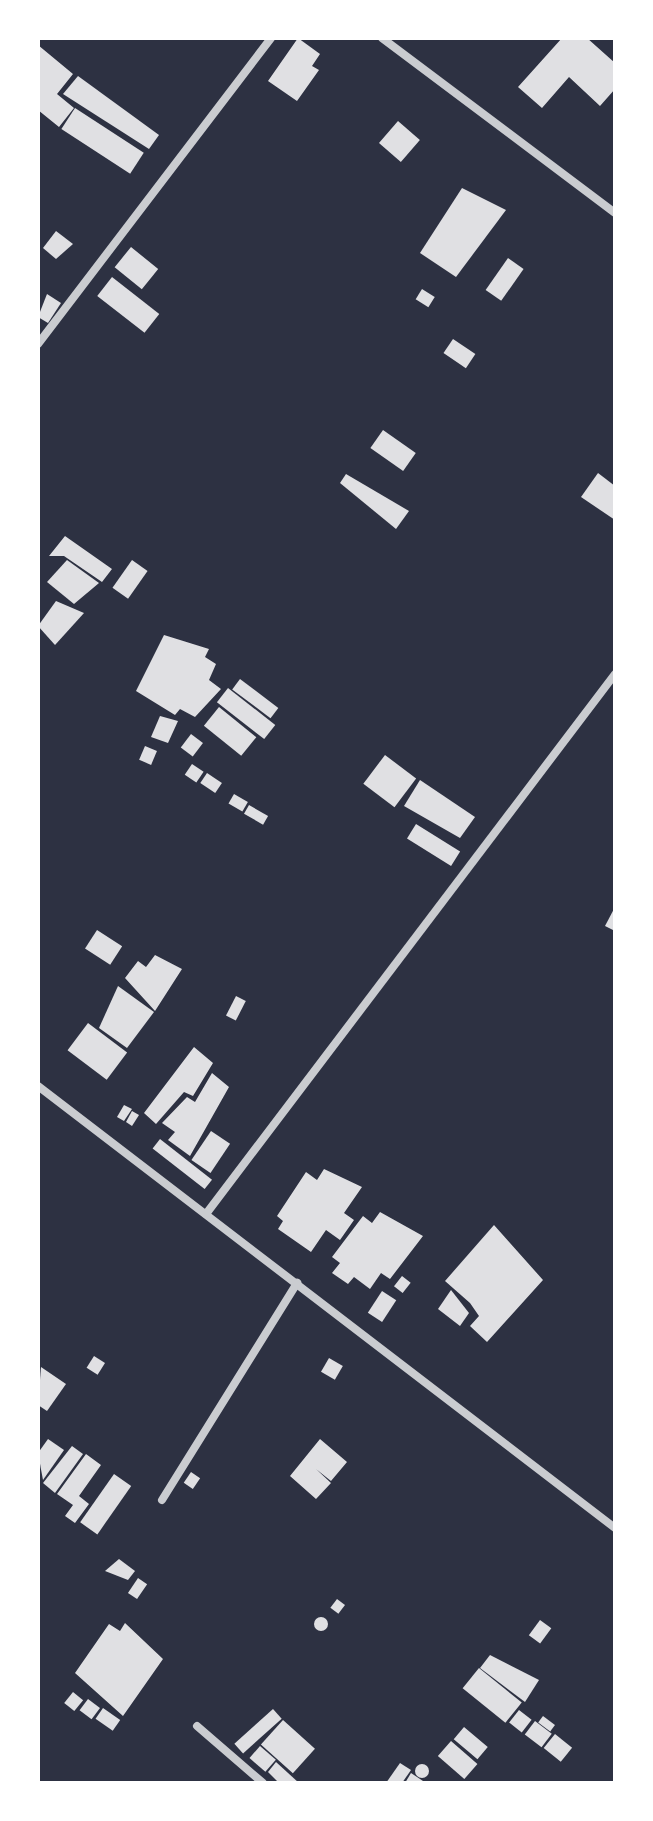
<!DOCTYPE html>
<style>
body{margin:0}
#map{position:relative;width:653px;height:1821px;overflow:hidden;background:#2d3142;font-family:"PT Sans Narrow",sans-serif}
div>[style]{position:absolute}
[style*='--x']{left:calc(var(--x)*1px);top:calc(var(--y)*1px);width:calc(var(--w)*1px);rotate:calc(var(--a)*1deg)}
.building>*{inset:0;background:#e0e0e3;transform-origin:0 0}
.round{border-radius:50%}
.minor>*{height:8px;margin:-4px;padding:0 4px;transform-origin:4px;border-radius:4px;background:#caccd0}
span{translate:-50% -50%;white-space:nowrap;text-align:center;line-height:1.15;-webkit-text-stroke:7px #fff;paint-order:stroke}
.frame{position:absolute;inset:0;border:40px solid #fff;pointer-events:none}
</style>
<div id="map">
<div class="building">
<div style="clip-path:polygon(298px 38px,320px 54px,312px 66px,319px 70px,297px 101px,268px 81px)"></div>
<div style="clip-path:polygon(562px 38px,587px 38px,615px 63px,615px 89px,600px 106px,569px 77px,542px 108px,518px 87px)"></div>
<div style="clip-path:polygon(38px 45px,73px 74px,57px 94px,74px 108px,59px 127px,38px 110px)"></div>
<div style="clip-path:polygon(78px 76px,159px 135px,149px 149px,63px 94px)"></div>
<div style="left:75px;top:108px;width:82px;height:25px;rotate:33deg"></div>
<div style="left:398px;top:121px;width:29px;height:29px;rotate:41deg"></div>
<div style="clip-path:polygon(462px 188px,506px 210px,456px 277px,420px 253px)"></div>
<div style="clip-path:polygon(56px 231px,73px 244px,56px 259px,43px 248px)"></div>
<div style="left:131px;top:247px;width:35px;height:26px;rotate:39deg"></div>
<div style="left:508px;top:258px;width:19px;height:39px;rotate:35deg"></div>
<div style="left:112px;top:277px;width:60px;height:24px;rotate:38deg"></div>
<div style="left:422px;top:289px;width:15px;height:12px;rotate:32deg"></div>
<div style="clip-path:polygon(47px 294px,61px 303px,48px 323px,38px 317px)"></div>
<div style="left:453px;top:339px;width:27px;height:17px;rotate:34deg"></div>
<div style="left:383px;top:430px;width:40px;height:22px;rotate:35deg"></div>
<div style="clip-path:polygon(598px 473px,615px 486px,615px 520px,581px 497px)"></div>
<div style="clip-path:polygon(346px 474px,409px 511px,396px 529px,340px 483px)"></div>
<div style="clip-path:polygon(65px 536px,112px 569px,102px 582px,64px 556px,49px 556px)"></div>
<div style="clip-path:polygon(67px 560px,99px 583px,74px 604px,47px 582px)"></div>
<div style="left:132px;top:560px;width:19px;height:34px;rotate:35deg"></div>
<div style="clip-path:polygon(56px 601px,84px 613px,55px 645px,38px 626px)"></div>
<div style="clip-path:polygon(164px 635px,209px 649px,205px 657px,216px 664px,209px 680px,221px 689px,195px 717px,180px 709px,175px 715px,136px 691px)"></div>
<div style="left:240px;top:679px;width:48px;height:13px;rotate:37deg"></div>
<div style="left:228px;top:688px;width:60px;height:18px;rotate:38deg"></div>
<div style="left:219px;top:707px;width:48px;height:24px;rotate:39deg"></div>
<div style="clip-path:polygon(160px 716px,178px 721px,168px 743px,151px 737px)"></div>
<div style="left:191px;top:734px;width:15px;height:17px;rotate:37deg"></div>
<div style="left:145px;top:746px;width:13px;height:15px;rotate:23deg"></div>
<div style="left:385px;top:755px;width:39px;height:36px;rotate:37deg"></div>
<div style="left:192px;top:764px;width:14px;height:13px;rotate:34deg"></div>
<div style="left:207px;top:773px;width:18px;height:12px;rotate:34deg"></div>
<div style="clip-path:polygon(420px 780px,475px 817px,460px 838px,404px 806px)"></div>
<div style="left:234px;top:794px;width:16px;height:11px;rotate:30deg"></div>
<div style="left:249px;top:805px;width:22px;height:10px;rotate:30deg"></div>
<div style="left:416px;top:824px;width:52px;height:17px;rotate:32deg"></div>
<div style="clip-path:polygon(615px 907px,615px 931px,605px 926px)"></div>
<div style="left:97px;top:930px;width:30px;height:22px;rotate:33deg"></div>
<div style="clip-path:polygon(155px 955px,182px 969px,155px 1011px,125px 978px,138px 961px,146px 967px)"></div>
<div style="clip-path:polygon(118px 986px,154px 1012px,127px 1048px,99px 1028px)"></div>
<div style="left:236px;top:996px;width:11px;height:22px;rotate:27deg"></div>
<div style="left:88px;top:1023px;width:49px;height:34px;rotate:37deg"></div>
<div style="clip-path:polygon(194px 1047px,213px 1063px,193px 1096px,184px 1092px,156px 1124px,144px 1113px)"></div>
<div style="clip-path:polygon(212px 1073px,229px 1087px,190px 1156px,168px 1140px,175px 1132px,162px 1123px,187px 1097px,195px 1102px)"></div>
<div style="clip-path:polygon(124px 1105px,132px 1109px,124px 1121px,117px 1117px)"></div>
<div style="clip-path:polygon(132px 1111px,139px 1115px,132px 1126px,126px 1122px)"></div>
<div style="left:211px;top:1131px;width:23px;height:35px;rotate:34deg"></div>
<div style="left:160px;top:1139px;width:66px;height:12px;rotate:38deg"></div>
<div style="clip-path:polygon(324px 1169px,362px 1187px,344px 1213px,354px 1220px,340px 1240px,326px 1230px,311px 1252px,278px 1229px,283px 1221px,277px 1216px,306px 1172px,317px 1180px)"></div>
<div style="clip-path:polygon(380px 1212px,423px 1236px,390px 1279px,381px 1273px,370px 1289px,354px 1277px,348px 1284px,332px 1273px,340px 1263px,332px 1257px,363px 1216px,372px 1223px)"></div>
<div style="clip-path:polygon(494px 1225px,543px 1280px,487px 1342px,470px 1326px,479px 1316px,470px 1303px,445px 1281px)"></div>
<div style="left:402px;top:1276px;width:11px;height:13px;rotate:38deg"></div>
<div style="clip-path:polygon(451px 1290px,469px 1313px,460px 1326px,438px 1309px)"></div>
<div style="left:382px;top:1291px;width:17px;height:26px;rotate:33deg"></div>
<div style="left:94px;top:1356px;width:13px;height:14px;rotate:32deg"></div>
<div style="left:329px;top:1358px;width:16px;height:16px;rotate:30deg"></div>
<div style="clip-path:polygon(41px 1367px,66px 1384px,47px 1411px,38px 1405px)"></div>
<div style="clip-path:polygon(48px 1439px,64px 1450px,43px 1480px,38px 1453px)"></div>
<div style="clip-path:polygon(320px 1439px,347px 1462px,331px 1481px,316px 1469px,331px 1483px,316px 1499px,290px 1476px)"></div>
<div style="clip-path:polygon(72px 1446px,83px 1454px,55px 1493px,43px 1483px)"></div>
<div style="clip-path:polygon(86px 1454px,101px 1465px,79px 1496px,89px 1504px,75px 1523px,65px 1516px,73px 1505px,57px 1494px)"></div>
<div style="left:191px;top:1472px;width:11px;height:13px;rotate:34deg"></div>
<div style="left:114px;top:1474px;width:21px;height:59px;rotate:35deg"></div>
<div style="clip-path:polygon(119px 1559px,135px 1571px,128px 1580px,105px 1571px)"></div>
<div style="left:138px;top:1578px;width:11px;height:18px;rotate:34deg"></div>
<div style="left:337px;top:1599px;width:10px;height:11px;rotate:37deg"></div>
<div class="round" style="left:314px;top:1617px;width:14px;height:14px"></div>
<div style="left:540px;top:1620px;width:14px;height:19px;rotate:36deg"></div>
<div style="clip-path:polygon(125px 1623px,163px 1659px,123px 1716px,75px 1673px,109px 1624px,120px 1631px)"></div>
<div style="clip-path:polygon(490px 1655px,539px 1680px,525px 1702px,480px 1668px)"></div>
<div style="left:479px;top:1668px;width:55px;height:26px;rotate:39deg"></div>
<div style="left:73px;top:1692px;width:13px;height:14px;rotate:39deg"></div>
<div style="left:88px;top:1699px;width:15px;height:14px;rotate:37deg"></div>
<div style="left:103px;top:1708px;width:21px;height:13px;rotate:35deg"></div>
<div style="left:273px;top:1709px;width:13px;height:52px;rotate:48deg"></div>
<div style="left:519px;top:1710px;width:16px;height:16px;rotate:38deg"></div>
<div style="left:543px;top:1716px;width:15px;height:8px;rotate:37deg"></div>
<div style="left:283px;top:1720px;width:43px;height:33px;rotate:42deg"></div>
<div style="left:535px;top:1721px;width:21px;height:17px;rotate:37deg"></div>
<div style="left:464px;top:1727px;width:31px;height:16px;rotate:40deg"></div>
<div style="left:555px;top:1734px;width:22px;height:18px;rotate:39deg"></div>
<div style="left:451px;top:1741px;width:35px;height:20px;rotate:41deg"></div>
<div style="left:260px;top:1746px;width:21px;height:16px;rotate:41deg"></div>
<div style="clip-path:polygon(276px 1762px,299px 1783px,279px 1783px,268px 1772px)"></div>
<div style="clip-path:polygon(400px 1763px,411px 1770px,402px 1783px,386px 1783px)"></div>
<div class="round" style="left:415px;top:1764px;width:14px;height:14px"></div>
<div style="clip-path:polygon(411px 1773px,423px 1781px,422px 1783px,405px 1783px)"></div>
</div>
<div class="minor">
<div style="--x:382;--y:38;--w:291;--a:36.9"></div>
<div style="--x:38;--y:344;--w:385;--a:-52.7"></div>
<div style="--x:38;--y:1086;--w:727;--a:37.45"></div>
<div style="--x:206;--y:1214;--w:677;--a:-52.86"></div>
<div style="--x:162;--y:1500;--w:256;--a:-58.1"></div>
<div style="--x:197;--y:1726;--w:87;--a:40.8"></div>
</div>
<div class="frame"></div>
</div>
